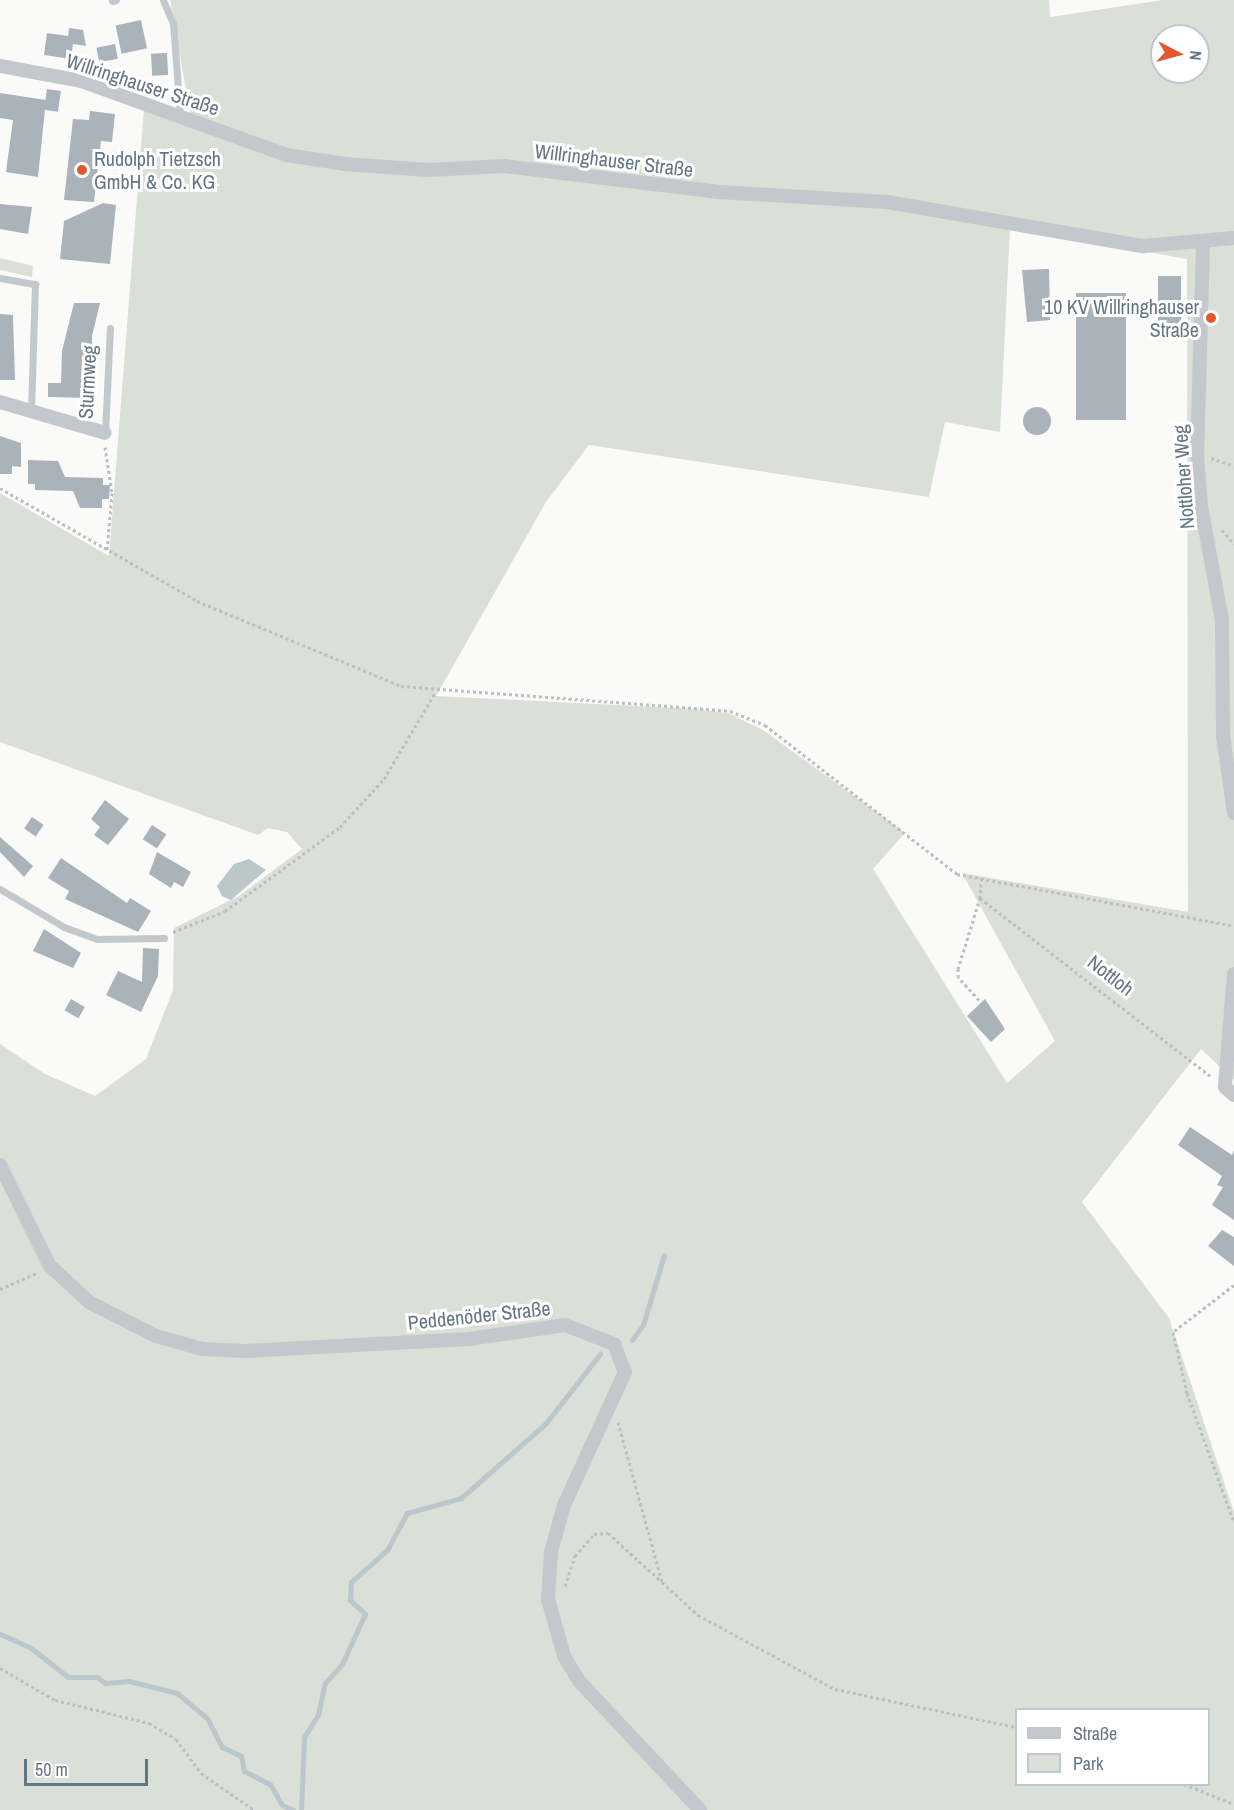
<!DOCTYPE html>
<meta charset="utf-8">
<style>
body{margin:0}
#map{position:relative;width:1234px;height:1810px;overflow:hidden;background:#fafaf8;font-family:"Archivo Narrow",sans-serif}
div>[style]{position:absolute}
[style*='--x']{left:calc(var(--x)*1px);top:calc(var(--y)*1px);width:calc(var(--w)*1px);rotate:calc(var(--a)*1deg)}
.green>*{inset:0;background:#dadfd7}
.water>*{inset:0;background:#bbc7cb}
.stream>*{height:5px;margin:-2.5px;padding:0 2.5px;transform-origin:2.5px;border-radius:2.5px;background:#bbc7cb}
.building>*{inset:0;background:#aab3b9;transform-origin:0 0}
.round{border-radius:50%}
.path>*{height:3px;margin-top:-1.5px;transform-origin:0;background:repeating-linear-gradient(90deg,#bbbfc2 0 3px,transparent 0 6px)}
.lane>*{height:7px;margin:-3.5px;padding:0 3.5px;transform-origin:3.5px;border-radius:3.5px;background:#c3c8cc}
.street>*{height:14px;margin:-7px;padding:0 7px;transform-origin:7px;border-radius:7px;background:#c3c8cc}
.dots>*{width:16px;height:16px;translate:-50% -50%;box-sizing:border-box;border:3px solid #fff;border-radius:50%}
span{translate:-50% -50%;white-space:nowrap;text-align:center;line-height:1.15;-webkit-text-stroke:6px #fff;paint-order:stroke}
.street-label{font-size:20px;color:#657683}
.poi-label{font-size:20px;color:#657683}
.left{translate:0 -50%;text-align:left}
.right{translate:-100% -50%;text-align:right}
.legend{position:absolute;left:1015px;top:1708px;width:195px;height:78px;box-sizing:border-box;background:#fff;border:2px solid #c1c8cd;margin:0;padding:8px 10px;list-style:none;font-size:18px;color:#657683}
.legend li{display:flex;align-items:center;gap:12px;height:30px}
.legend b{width:30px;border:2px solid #c1c8cd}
.north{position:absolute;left:1150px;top:24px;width:60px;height:60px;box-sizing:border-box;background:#fff;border:2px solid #c1c8cd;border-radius:50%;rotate:96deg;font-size:16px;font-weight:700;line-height:24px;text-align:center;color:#657683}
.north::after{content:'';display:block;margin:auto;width:21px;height:27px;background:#e4572e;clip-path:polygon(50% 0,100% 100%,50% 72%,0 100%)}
.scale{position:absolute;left:24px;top:1759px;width:124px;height:27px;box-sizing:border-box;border:3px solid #657683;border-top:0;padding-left:8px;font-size:18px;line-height:21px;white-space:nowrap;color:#657683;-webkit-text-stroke:4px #fff;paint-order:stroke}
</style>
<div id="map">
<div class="green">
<div style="clip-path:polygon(evenodd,170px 0,1049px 0,1050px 17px,1163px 0,1234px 0,1234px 1080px,1201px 1049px,1082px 1202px,1169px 1318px,1234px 1512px,1234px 1810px,0 1810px,0 1044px,45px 1074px,95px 1096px,146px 1059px,173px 990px,174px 928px,239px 896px,302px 849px,287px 832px,268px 828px,258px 835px,0 742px,0 493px,109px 556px,144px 109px,192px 123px,170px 0,1162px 36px,1198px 36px,1198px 72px,1162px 72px,1162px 36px,170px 0,1010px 228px,1187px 259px,1188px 912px,962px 873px,1055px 1041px,1007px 1083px,873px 869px,905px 833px,763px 730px,728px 713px,696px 709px,436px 696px,546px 502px,589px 445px,929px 497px,945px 422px,1000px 432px,1010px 228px,170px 0,1016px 1710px,1208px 1710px,1208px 1784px,1016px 1784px,1016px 1710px)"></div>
<div style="clip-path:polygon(0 258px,33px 266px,32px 277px,0 270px)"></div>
</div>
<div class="water">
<div style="clip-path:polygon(249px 859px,266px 870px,231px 900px,222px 896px,217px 886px,234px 864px)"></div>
</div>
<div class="stream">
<div style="--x:632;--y:1340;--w:19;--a:-54"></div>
<div style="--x:643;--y:1325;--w:73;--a:-73.3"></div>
<div style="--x:0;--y:1634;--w:34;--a:24"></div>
<div style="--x:31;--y:1648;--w:47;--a:38.1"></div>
<div style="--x:68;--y:1677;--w:29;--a:0"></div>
<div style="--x:97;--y:1677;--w:10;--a:37"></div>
<div style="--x:105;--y:1683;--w:24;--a:-5"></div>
<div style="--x:129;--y:1681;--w:49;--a:14"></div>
<div style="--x:177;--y:1693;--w:39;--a:40"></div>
<div style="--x:207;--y:1718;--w:33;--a:63"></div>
<div style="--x:222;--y:1747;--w:21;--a:25"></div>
<div style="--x:241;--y:1756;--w:15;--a:79"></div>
<div style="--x:244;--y:1771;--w:29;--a:27"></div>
<div style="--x:270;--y:1784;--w:24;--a:60"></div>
<div style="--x:282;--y:1805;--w:12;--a:24"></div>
<div style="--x:301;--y:1810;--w:73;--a:-87.6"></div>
<div style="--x:304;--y:1737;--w:26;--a:-58"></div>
<div style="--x:318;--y:1715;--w:33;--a:-78"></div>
<div style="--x:325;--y:1683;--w:25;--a:-48"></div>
<div style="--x:342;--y:1664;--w:55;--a:-65.3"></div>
<div style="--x:365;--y:1614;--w:21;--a:-137"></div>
<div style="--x:350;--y:1600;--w:18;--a:-87"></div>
<div style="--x:351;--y:1582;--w:48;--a:-41.6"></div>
<div style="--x:387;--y:1550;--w:42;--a:-61.6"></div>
<div style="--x:407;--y:1513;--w:56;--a:-15.5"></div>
<div style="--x:461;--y:1498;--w:113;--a:-41.4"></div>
<div style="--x:546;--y:1423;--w:88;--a:-52"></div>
</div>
<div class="building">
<div style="left:141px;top:20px;width:29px;height:26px;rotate:78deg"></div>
<div style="clip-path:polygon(69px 28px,83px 30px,86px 46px,73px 44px,71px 59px,44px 55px,47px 33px,68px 36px)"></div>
<div style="left:115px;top:44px;width:15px;height:19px;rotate:79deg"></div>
<div style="left:167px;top:53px;width:22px;height:16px;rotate:87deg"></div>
<div style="left:47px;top:89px;width:14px;height:21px;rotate:8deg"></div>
<div style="clip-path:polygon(0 93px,46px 100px,38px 177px,6px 172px,13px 120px,0 118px)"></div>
<div style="clip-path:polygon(90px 111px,115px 114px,112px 142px,101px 141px,94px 202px,64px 200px,73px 119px,89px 120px)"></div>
<div style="clip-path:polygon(103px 203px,116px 205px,110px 264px,60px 259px,64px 221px)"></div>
<div style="clip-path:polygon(0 204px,32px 207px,28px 234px,0 229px)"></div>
<div style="clip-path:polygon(1049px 269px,1050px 320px,1027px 322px,1022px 270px)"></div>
<div style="left:1158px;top:276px;width:23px;height:49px"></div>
<div style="left:1126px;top:293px;width:127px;height:50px;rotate:90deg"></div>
<div style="clip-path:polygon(74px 303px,100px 303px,92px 336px,92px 398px,48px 397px,48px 383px,61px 383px,62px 351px)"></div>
<div style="clip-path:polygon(0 314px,13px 315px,15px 380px,0 380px)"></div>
<div class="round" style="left:1023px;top:407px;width:28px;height:28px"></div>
<div style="clip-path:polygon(0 436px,21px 443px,21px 467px,12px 466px,12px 474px,0 474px)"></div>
<div style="clip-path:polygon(28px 460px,58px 461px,65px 477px,103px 478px,103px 485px,110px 485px,109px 499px,102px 499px,102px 508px,80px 508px,73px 491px,35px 490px,35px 484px,28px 484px)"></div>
<div style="clip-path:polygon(105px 800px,129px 819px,108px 845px,94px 835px,100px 827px,91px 819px)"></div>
<div style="left:32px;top:817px;width:14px;height:14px;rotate:34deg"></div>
<div style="left:152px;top:825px;width:17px;height:17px;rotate:33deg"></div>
<div style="clip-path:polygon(0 837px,33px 866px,24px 877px,0 852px)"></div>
<div style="clip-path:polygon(157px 852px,191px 872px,183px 887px,174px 882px,171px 888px,149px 874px)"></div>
<div style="clip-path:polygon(61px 858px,127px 903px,130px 898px,151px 911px,138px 932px,65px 899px,69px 891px,48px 878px)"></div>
<div style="clip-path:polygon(44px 929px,81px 953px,73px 968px,33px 951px)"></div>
<div style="clip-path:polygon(143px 948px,159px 949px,158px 976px,141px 1012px,106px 995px,118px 971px,142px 982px)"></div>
<div style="left:71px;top:999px;width:16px;height:13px;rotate:30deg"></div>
<div style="clip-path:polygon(985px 999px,1005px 1029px,991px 1042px,967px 1016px)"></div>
<div style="clip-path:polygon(1190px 1127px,1232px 1155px,1234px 1150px,1234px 1220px,1212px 1205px,1223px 1187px,1217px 1185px,1222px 1176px,1178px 1145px)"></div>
<div style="clip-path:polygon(1222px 1230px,1234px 1237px,1234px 1266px,1208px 1246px)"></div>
</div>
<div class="path">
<div style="--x:105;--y:447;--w:47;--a:81.3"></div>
<div style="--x:112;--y:493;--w:57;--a:95"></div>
<div style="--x:1211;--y:458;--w:24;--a:19"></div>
<div style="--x:0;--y:488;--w:227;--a:29.8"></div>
<div style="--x:197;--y:601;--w:221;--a:22.6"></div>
<div style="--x:401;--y:686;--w:330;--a:4.3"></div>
<div style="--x:730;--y:711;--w:38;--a:22"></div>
<div style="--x:765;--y:725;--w:243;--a:37.8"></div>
<div style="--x:957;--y:874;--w:282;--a:10.6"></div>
<div style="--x:1222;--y:530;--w:18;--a:49"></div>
<div style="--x:981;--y:878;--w:20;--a:93"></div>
<div style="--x:980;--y:898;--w:293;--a:37.7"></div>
<div style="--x:173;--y:932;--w:56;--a:-22"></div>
<div style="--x:225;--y:911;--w:142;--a:-36.1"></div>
<div style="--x:340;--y:827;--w:65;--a:-47.5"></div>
<div style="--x:384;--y:779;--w:102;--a:-59.4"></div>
<div style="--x:979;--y:1000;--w:31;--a:-132"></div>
<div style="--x:958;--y:977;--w:8;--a:-90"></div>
<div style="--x:958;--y:969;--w:74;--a:-72.8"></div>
<div style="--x:1234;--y:1285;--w:77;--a:142.4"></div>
<div style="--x:1173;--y:1332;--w:63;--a:77.1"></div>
<div style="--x:1187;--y:1393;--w:137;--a:70"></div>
<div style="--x:0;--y:1289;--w:40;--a:-23.4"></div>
<div style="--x:618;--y:1422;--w:166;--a:74.6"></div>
<div style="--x:662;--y:1582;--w:49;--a:42.5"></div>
<div style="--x:698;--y:1615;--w:156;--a:28.4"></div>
<div style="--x:835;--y:1689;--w:185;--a:11.9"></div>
<div style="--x:565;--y:1586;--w:32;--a:-72"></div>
<div style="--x:575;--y:1556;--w:29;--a:-49"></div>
<div style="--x:594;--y:1534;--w:14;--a:-4"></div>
<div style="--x:608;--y:1533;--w:72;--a:42.2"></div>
<div style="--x:0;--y:1668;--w:64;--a:30.2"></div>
<div style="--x:55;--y:1700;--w:97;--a:13.7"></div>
<div style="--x:149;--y:1723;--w:31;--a:31"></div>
<div style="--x:176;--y:1739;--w:42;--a:53.7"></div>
<div style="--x:201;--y:1773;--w:65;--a:34.9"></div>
<div style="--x:1184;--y:1784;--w:54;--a:21.8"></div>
</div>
<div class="lane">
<div style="--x:163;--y:0;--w:25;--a:67"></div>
<div style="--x:173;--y:23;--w:92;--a:85.6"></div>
<div style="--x:112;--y:1;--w:4;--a:-14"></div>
<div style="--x:0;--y:278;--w:36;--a:10"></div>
<div style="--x:35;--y:284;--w:127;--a:91.8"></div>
<div style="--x:105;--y:433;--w:105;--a:-87.3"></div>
<div style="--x:0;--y:889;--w:74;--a:30.7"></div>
<div style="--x:64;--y:927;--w:35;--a:20"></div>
<div style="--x:97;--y:939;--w:67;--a:-0.9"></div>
</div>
<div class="street">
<div style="--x:0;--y:66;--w:82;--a:10.5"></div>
<div style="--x:81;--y:81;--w:219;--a:19.8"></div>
<div style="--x:287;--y:155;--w:59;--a:8.8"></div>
<div style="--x:345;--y:164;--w:84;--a:4.1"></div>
<div style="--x:429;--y:170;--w:75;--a:-3.1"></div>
<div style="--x:504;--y:166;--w:217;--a:6.9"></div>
<div style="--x:719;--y:192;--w:168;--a:3.4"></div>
<div style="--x:887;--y:202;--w:260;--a:9.8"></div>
<div style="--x:1143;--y:246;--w:91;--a:-5"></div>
<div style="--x:1203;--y:244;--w:210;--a:91.6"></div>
<div style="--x:1197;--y:454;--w:52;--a:85.6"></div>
<div style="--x:1201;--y:506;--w:116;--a:79.6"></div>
<div style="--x:1222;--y:620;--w:115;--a:89.5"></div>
<div style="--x:1223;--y:735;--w:79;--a:82"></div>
<div style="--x:0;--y:402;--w:109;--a:16.4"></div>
<div style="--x:1234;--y:974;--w:113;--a:94.6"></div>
<div style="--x:1225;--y:1087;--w:12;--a:42"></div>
<div style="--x:0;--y:1165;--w:113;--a:63.7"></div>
<div style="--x:50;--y:1266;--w:53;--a:42.7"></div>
<div style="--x:89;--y:1302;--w:75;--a:26.9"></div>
<div style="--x:156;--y:1336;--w:48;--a:15.8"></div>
<div style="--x:202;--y:1349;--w:44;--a:2.6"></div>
<div style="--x:246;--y:1351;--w:223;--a:-3.1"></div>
<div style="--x:469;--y:1339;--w:97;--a:-8.3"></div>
<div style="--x:565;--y:1325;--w:53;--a:21.2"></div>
<div style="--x:614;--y:1344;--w:30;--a:69"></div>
<div style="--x:625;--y:1372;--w:146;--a:114.6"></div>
<div style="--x:564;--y:1505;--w:49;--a:105.5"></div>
<div style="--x:551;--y:1552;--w:47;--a:93.7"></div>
<div style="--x:548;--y:1599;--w:59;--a:74.3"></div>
<div style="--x:564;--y:1656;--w:29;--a:59"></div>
<div style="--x:579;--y:1681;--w:177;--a:46.8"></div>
</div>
<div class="dots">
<div style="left:82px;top:170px;background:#e4572e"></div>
<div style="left:1211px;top:318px;background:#e4572e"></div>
</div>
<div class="street-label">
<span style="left:143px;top:84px;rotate:18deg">Willringhauser Straße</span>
<span style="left:614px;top:160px;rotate:7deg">Willringhauser Straße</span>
<span style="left:87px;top:382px;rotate:-87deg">Sturmweg</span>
<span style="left:1183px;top:477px;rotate:-94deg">Nottloher Weg</span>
<span style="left:1111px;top:975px;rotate:38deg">Nottloh</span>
<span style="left:479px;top:1315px;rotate:-6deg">Peddenöder Straße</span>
</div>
<div class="poi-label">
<span class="left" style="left:94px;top:170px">Rudolph Tietzsch<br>GmbH &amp; Co. KG</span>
<span class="right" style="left:1199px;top:318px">10 KV Willringhauser<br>Straße</span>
</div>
<ul class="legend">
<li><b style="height:8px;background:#c3c8cc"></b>Straße</li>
<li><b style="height:16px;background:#dadfd7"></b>Park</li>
</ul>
<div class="north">N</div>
<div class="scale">50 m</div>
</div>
